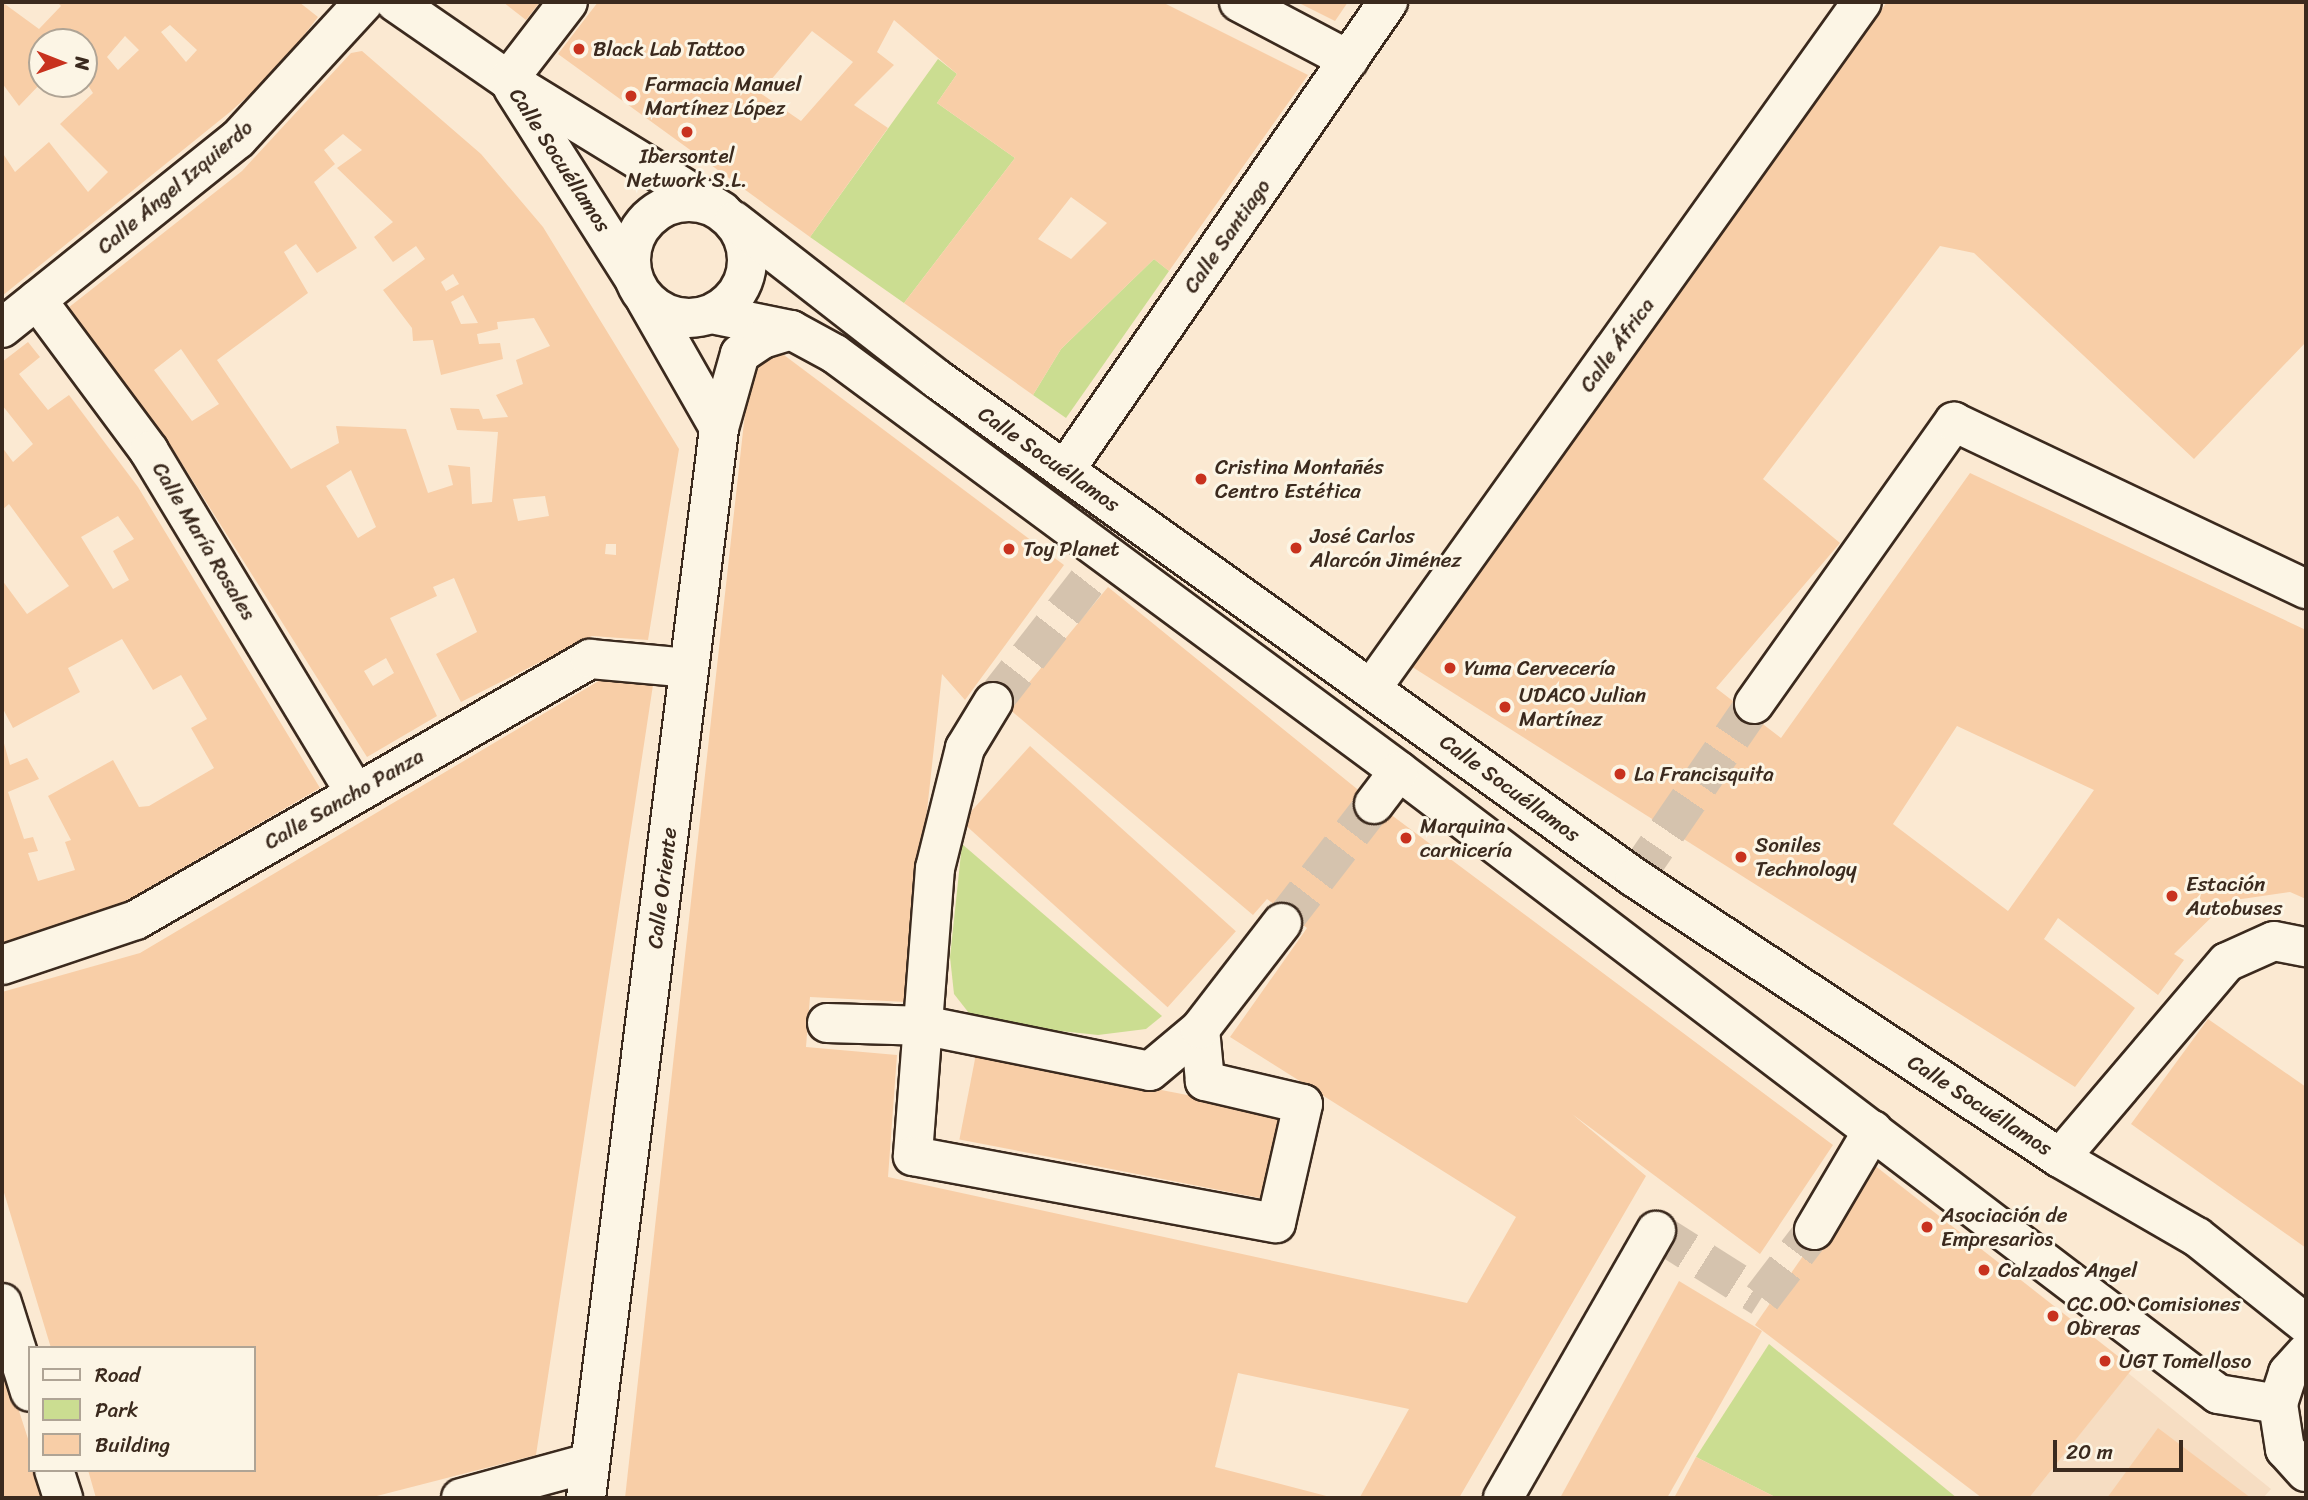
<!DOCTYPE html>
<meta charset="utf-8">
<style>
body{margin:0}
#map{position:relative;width:2308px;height:1500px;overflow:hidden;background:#fbe9d2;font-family:Sriracha,sans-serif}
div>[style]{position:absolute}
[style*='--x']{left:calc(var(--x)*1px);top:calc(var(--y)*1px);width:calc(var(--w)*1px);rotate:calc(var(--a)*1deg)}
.built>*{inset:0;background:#f6ddc2}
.green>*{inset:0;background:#cbdd91}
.building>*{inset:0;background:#f8cea7;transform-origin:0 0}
.minor-tunnel>*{height:38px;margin-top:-19px;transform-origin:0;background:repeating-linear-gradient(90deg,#d5c3ae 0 38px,transparent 0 57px)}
.roads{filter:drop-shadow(2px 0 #3b2a1e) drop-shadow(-2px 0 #3b2a1e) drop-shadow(0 2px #3b2a1e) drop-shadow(0 -2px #3b2a1e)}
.minor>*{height:38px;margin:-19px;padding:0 19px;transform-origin:19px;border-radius:19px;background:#fcf5e5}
.minor>.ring{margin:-19px;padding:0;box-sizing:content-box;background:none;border:38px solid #fcf5e5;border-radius:50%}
.dots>*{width:19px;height:19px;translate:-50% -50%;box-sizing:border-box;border:4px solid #fcf5e5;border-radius:50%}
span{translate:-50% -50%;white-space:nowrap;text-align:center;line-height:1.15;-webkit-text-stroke:6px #fcf5e5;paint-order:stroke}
.poi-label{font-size:21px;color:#3b2a1e}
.left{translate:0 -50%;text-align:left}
.street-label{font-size:21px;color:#3b2a1e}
.frame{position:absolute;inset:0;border:4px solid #3b2a1e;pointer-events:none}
.legend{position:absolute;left:28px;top:1346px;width:228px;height:126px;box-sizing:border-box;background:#fcf5e5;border:2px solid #afa495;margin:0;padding:9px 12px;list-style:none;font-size:21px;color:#3b2a1e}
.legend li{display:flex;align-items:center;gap:14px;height:35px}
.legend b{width:35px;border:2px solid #afa495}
.north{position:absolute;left:28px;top:28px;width:70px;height:70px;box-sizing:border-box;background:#fcf5e5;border:2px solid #afa495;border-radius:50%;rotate:91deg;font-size:19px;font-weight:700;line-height:28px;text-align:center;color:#3b2a1e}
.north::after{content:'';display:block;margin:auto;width:24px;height:32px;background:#c8321e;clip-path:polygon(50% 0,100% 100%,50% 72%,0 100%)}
.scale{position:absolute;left:2053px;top:1440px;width:130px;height:32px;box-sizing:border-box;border:4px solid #3b2a1e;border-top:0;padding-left:9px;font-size:21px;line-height:24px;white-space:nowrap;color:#3b2a1e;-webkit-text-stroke:5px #fcf5e5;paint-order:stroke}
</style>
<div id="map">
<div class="built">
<div style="clip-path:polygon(2128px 1373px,2271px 1489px,2263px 1498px,2029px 1498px)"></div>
</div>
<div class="green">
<div style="clip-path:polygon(938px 59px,957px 74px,937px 103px,1015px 158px,904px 303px,810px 237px)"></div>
<div style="clip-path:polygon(1154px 259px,1169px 271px,1066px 418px,1033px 395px,1061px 349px)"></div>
<div style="clip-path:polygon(962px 844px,1162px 1016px,1146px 1029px,1098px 1035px,976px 1022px,954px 994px,950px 957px)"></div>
<div style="clip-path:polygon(1769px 1344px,1957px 1498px,1777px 1498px,1696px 1457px)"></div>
</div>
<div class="building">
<div style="clip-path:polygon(evenodd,2px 2px,39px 29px,61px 6px,57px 2px,299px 2px,318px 17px,278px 69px,230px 112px,2px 296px,2px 152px,15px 172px,49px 142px,88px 192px,108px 172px,60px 124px,93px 93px,84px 79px,84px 42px,42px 42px,42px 82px,19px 106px,2px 83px,2px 2px,170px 25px,197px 50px,186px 62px,161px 32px,170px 25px,2px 2px,125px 36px,139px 50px,118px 70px,107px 57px,125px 36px)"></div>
<div style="clip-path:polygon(503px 2px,540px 2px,526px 20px)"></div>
<div style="clip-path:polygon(evenodd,598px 2px,1162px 2px,1308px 75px,1169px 271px,1154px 259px,1061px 349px,1033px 395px,904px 303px,1015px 158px,937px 103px,957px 74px,894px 20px,877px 52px,894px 65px,854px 105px,888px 128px,810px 237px,558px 54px,598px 2px,812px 31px,853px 62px,801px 121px,760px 93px,812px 31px,598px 2px,1071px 197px,1107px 223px,1071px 259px,1038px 239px,1071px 197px)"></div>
<div style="clip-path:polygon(1297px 2px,1348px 2px,1335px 21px)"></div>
<div style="clip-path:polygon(evenodd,1887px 2px,2306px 2px,2306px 342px,2194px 459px,1974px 253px,1940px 246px,1763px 479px,1840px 543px,1716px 688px,1781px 738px,1970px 473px,2306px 630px,2306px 899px,2290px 892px,2228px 901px,2174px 954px,2184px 960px,2158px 995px,2058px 918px,2044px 939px,2135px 1008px,2075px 1087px,1406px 663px,1887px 2px,1957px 726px,2094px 790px,2008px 911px,1893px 824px,1957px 726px)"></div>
<div style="clip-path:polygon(evenodd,362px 51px,481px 154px,543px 227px,679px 449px,648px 640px,592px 636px,461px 702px,436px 654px,477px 632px,454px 578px,433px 587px,437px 596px,390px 618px,437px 716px,367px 757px,169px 443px,68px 308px,242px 171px,351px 53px,362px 51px,343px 134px,362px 150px,337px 168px,393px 222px,374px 237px,393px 262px,416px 246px,425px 259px,383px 290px,412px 328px,413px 341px,433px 340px,441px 375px,503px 359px,500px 343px,479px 344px,477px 334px,498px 329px,497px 322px,534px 318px,550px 346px,516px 360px,523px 384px,496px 395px,508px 417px,483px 419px,479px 409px,450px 408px,457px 430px,498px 432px,492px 502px,472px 504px,470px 467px,448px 465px,453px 485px,428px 493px,406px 429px,336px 426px,339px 443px,291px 469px,217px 360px,308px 293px,284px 252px,296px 244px,317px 273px,357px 248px,314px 182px,335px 164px,324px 150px,343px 134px,362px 51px,453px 274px,459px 284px,446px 291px,441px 282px,453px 274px,362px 51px,463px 295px,478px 323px,461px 324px,451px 302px,463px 295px,362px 51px,181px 349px,219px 404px,192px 421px,154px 370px,181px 349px,362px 51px,351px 470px,376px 527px,358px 538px,326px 486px,351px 470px,362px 51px,545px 496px,549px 516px,518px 521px,513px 499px,545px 496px,362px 51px,606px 544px,616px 544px,616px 555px,605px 554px,606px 544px,362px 51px,386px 658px,394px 673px,373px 686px,364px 671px,386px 658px)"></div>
<div style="clip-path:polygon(evenodd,28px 342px,40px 357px,19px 374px,48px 410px,69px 395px,138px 487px,320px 788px,107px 912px,2px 944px,2px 736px,10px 765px,27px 758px,39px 779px,8px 792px,24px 839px,33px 837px,38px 851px,28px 853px,38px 881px,75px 870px,65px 842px,71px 840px,48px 796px,113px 760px,139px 807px,149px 806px,214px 768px,191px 728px,207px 719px,181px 675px,153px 690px,122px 639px,68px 668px,80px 692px,13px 728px,2px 707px,2px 580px,27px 614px,69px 586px,9px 504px,2px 510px,2px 447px,13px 462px,33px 444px,2px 405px,2px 362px,28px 342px,118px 516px,134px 539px,113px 551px,129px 580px,113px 589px,81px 537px,118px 516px)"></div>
<div style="clip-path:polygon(780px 352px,1064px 565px,965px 700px,942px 674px,906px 1002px,810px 997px,806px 1047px,897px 1055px,888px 1177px,1467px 1303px,1516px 1217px,1230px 1037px,1307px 928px,1267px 899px,1253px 915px,1008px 708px,1108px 587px,1362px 793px,1833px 1145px,1760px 1254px,1572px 1114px,1646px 1176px,1459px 1498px,1360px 1497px,1409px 1409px,1238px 1373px,1215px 1467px,1334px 1498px,625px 1498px,750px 368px)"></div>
<div style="clip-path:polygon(602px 679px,653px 685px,536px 1455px,369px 1498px,96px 1498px,88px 1470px,254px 1470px,254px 1348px,51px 1348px,2px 1186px,2px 992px,140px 953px)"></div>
<div style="left:1030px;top:746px;width:277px;height:102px;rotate:42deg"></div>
<div style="clip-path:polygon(2208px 1019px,2306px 1087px,2306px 1248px,2131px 1124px)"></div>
<div style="left:976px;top:1054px;width:317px;height:87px;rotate:11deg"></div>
<div style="clip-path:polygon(1869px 1161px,2133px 1368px,2029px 1498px,1982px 1498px,1755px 1325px)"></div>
<div style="clip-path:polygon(1679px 1281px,1762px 1331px,1667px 1498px,1560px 1498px)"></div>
<div style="clip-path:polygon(2px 1358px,30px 1445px,30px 1470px,38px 1470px,47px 1498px,2px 1498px)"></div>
<div style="clip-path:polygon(2158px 1428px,2251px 1498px,2107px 1498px)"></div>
<div style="clip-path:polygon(1696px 1457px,1777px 1498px,1674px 1498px)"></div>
</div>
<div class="minor-tunnel">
<div style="--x:993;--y:702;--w:157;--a:-52"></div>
<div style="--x:1635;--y:878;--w:211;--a:-55.6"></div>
<div style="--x:1282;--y:923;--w:150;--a:-52.3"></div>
<div style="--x:1656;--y:1231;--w:125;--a:32.3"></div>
<div style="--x:1762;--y:1298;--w:86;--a:-52.6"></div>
</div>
<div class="roads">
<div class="minor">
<div style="--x:395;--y:2;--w:137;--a:34.6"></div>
<div style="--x:508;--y:80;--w:251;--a:31.5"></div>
<div style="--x:1239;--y:2;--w:124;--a:27.8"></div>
<div style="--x:508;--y:80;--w:98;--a:-52.4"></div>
<div style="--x:513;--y:88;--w:224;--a:57.6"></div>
<div class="ring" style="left:631px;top:202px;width:78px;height:78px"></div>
<div style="--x:734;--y:221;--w:257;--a:37.9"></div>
<div style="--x:937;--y:379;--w:858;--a:35.56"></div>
<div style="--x:1635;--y:878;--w:509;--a:33.38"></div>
<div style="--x:2060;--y:1158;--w:158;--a:30"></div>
<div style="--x:2197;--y:1237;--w:139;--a:38.6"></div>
<div style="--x:37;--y:300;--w:188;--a:53.4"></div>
<div style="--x:149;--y:451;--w:399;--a:58.9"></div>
<div style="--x:646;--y:300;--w:147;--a:60.3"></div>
<div style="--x:712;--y:314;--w:81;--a:11.4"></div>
<div style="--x:791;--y:330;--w:50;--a:28.6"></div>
<div style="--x:835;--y:354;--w:701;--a:36.48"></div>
<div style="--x:1399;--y:771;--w:1029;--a:37.26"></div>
<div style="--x:2218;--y:1394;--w:61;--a:9.5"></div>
<div style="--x:2;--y:328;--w:302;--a:-38.7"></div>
<div style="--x:238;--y:139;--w:186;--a:-47.4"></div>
<div style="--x:1065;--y:470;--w:569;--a:-55.39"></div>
<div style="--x:1371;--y:689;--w:844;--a:-54.45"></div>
<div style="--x:993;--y:702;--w:54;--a:121.3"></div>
<div style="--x:965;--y:748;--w:124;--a:104"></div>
<div style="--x:935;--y:868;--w:289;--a:94.4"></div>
<div style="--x:913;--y:1156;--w:369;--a:10.5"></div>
<div style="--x:1276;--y:1223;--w:122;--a:-77.2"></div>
<div style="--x:1303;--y:1104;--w:101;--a:-166.8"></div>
<div style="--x:1205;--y:1081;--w:52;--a:-95.5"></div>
<div style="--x:1754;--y:704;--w:346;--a:-54.7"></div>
<div style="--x:1954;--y:422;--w:390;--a:25.4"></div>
<div style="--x:1374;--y:804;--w:41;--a:-52.9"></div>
<div style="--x:2;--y:965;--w:141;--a:-18.6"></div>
<div style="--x:136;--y:920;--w:524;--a:-29.89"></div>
<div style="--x:590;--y:659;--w:99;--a:5.2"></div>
<div style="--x:827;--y:1023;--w:100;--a:1.7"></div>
<div style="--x:927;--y:1026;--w:227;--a:11.4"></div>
<div style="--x:1150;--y:1071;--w:65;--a:-40"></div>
<div style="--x:1200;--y:1029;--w:134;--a:-52.3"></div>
<div style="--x:2060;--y:1158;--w:257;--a:-49.6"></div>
<div style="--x:2227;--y:962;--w:51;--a:-24.1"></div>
<div style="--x:2274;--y:941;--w:33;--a:11"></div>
<div style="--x:1814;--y:1230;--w:116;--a:-59.5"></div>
<div style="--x:2;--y:1303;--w:93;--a:72.5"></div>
<div style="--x:2306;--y:1353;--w:27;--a:132"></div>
<div style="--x:2288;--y:1373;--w:33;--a:108"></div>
<div style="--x:2278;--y:1404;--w:46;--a:81.2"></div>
<div style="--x:2285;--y:1449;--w:31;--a:48"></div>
<div style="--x:54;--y:1470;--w:29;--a:72"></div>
<div style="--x:461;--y:1498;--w:133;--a:-15.3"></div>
<div style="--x:586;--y:1498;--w:1078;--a:-82.91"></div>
<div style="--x:719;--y:428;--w:77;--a:-74.2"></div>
<div style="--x:740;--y:354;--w:27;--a:-34"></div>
<div style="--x:762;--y:339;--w:30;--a:-17"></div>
<div style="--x:1503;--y:1498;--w:308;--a:-60.2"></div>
</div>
</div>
<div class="dots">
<div style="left:579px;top:49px;background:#c8321e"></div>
<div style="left:631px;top:96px;background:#c8321e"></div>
<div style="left:687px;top:132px;background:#c8321e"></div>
<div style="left:1201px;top:479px;background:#c8321e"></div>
<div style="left:1296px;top:548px;background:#c8321e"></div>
<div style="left:1009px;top:549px;background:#c8321e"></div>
<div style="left:1450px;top:668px;background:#c8321e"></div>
<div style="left:1505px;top:707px;background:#c8321e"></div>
<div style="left:1620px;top:774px;background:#c8321e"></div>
<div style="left:1406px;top:838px;background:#c8321e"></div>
<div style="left:1741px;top:857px;background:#c8321e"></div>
<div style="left:2172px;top:896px;background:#c8321e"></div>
<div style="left:1927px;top:1227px;background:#c8321e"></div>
<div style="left:1984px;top:1270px;background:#c8321e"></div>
<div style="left:2053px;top:1316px;background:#c8321e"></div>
<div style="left:2105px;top:1361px;background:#c8321e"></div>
</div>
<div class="poi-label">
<span class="left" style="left:593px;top:49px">Black Lab Tattoo</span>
<span class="left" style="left:645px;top:96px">Farmacia Manuel<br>Martínez López</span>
<span style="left:687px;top:168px">Ibersontel<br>Network S.L.</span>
<span class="left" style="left:1215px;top:479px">Cristina Montañés<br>Centro Estética</span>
<span class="left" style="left:1310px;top:548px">José Carlos<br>Alarcón Jiménez</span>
<span class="left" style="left:1023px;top:549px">Toy Planet</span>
<span class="left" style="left:1464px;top:668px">Yuma Cervecería</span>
<span class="left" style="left:1519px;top:707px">UDACO Julian<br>Martínez</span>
<span class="left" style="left:1634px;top:774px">La Francisquita</span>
<span class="left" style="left:1420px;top:838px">Marquina<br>carnicería</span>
<span class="left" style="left:1755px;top:857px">Soniles<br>Technology</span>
<span class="left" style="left:2186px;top:896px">Estación<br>Autobuses</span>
<span class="left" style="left:1941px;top:1227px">Asociación de<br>Empresarios</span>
<span class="left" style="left:1998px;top:1270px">Calzados Angel</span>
<span class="left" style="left:2067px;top:1316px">CC.OO. Comisiones<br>Obreras</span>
<span class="left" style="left:2119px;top:1361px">UGT Tomelloso</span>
</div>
<div class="street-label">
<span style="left:560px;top:160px;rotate:57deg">Calle Socuéllamos</span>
<span style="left:175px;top:187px;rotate:-40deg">Calle Ángel Izquierdo</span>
<span style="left:1227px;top:236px;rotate:-55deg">Calle Santiago</span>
<span style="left:1617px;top:345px;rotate:-54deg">Calle África</span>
<span style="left:1049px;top:459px;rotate:35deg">Calle Socuéllamos</span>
<span style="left:204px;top:541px;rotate:59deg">Calle María Rosales</span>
<span style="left:1510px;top:788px;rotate:36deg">Calle Socuéllamos</span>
<span style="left:344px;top:799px;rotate:-30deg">Calle Sancho Panza</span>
<span style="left:662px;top:888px;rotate:-83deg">Calle Oriente</span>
<span style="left:1980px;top:1105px;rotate:33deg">Calle Socuéllamos</span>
</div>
<div class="frame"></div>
<ul class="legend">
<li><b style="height:9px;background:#fcf5e5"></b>Road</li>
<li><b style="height:19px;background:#cbdd91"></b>Park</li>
<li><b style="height:19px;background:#f8cea7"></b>Building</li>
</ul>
<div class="north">N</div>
<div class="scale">20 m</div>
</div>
